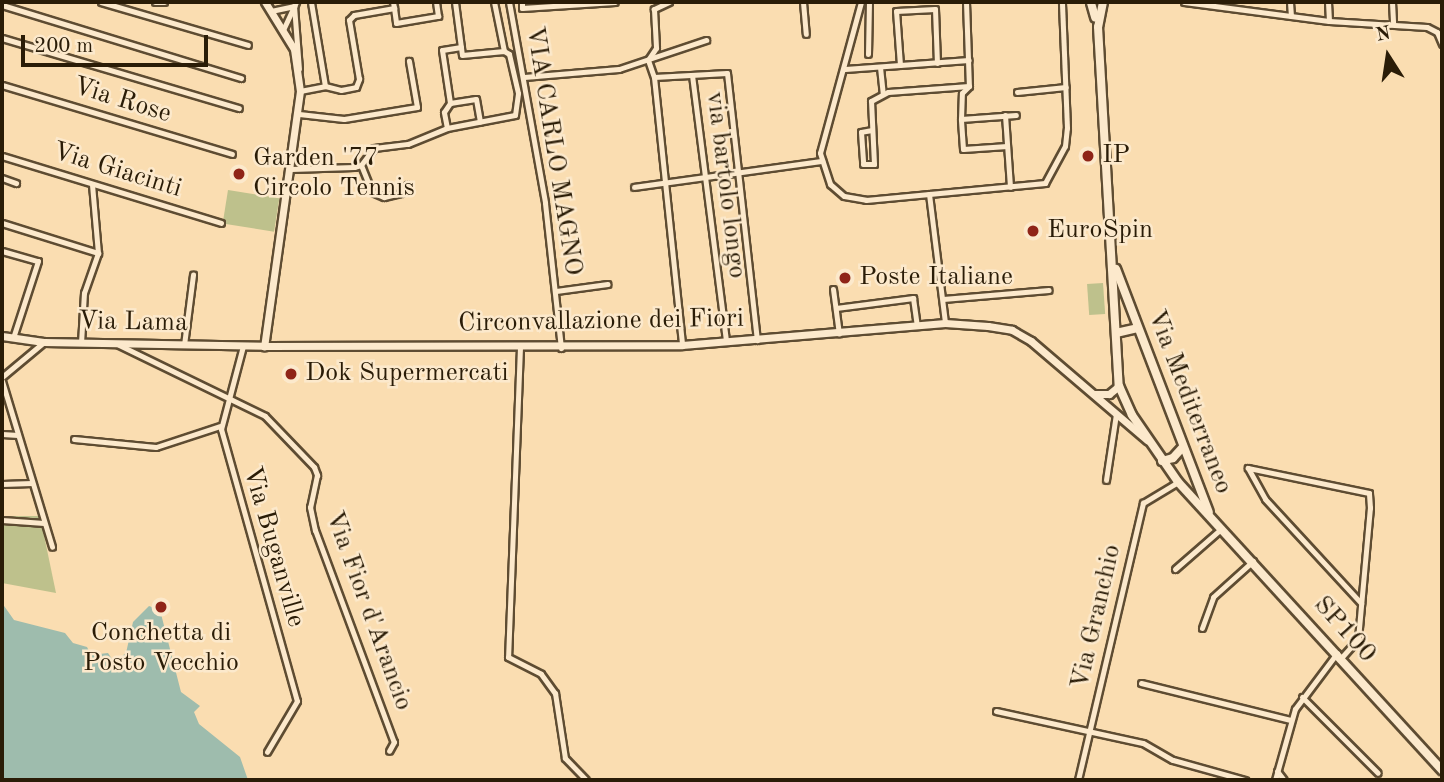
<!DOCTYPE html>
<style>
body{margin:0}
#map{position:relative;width:1444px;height:782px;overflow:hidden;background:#faddb1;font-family:"Old Standard TT",serif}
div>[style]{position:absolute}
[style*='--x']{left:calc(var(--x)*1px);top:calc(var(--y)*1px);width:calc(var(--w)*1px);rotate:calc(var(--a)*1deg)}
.green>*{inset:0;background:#bec18c;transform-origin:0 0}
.water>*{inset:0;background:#9ebcad}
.roads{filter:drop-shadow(2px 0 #5e4c32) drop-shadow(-2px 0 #5e4c32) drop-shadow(0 2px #5e4c32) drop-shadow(0 -2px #5e4c32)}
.minor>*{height:5px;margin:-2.5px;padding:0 2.5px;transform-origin:2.5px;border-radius:2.5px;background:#fce9cc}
.tertiary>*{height:7px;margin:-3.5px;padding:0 3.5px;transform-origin:3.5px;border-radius:3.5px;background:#fce9cc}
.secondary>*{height:8px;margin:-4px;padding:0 4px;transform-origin:4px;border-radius:4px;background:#fce9cc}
.dots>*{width:19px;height:19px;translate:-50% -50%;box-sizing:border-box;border:4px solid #fce9cc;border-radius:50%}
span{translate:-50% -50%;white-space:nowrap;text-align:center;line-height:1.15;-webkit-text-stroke:5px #fce9cc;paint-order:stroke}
.street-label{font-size:26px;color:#2a1c07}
.poi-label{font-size:26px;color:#2a1c07}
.left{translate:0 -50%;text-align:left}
.frame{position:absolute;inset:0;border:4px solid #2a1c07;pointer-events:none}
.north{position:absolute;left:1353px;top:21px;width:70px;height:70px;-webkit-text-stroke:5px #fce9cc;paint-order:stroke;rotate:348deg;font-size:19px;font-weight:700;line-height:28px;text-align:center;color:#2a1c07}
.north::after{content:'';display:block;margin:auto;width:24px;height:32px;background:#2a1c07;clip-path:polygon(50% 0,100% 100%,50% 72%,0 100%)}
.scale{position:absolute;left:21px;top:35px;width:187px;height:32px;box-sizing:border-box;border:4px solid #2a1c07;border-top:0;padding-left:9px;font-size:21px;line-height:24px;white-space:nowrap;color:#2a1c07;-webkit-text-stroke:5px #fce9cc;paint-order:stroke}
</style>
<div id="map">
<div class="green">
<div style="left:228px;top:190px;width:52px;height:34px;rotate:9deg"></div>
<div style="left:1103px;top:283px;width:31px;height:16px;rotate:86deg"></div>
<div style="clip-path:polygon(2px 516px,40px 516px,56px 593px,2px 583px)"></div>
</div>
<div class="water">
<div style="clip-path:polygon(2px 603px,14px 620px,65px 633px,73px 643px,87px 647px,91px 655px,108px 653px,114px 662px,126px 653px,133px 622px,149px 606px,160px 610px,181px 692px,200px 706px,194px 712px,199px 724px,240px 757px,248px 780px,2px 780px)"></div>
</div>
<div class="roads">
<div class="minor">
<div style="--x:101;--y:2;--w:153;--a:16.3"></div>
<div style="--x:155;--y:2;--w:9;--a:0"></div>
<div style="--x:455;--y:2;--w:53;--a:82.5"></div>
<div style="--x:462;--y:55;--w:42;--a:-5.4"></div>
<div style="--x:509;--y:2;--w:204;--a:79.8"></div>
<div style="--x:545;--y:203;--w:146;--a:83.7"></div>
<div style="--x:522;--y:2;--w:6;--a:90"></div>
<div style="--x:522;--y:8;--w:93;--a:-3.7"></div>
<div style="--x:669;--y:2;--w:17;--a:155"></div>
<div style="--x:654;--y:9;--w:39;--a:87"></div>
<div style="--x:656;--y:48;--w:14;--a:124"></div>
<div style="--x:648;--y:60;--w:18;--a:71"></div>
<div style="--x:654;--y:77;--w:269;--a:84"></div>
<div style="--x:803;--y:2;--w:32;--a:85"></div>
<div style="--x:861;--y:2;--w:156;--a:105.2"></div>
<div style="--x:820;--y:153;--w:33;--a:72"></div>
<div style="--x:830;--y:184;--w:18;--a:41"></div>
<div style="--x:844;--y:196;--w:22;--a:10"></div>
<div style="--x:866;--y:200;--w:180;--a:-5.4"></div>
<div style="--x:1045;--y:183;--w:42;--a:-61.6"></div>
<div style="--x:1065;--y:146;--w:18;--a:-84"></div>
<div style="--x:1067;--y:128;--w:126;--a:-92.3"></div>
<div style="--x:966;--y:2;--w:84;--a:88"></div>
<div style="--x:1184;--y:2;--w:146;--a:7.5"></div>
<div style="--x:1329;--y:21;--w:98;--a:3.5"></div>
<div style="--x:1427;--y:27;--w:11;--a:27"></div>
<div style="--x:1437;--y:32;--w:13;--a:67"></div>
<div style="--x:1290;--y:2;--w:14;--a:86"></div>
<div style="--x:1328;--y:2;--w:19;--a:87"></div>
<div style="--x:1392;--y:2;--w:22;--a:87"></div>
<div style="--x:2;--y:5;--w:250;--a:17"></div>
<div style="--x:394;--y:8;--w:15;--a:82"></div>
<div style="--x:396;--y:23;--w:43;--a:-9.5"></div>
<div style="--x:438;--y:16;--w:14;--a:-98"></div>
<div style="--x:271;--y:11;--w:24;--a:-12"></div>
<div style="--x:294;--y:6;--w:63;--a:85.5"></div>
<div style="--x:283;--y:30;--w:31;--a:-65"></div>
<div style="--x:2;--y:38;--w:247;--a:16.5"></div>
<div style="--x:461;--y:47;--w:19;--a:171"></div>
<div style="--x:442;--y:50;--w:54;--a:81.4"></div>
<div style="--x:450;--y:103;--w:26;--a:-9"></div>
<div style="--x:476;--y:99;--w:23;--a:80"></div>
<div style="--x:868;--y:54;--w:52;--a:-88.9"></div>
<div style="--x:900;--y:65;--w:54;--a:-94.2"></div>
<div style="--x:896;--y:11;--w:39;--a:-3"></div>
<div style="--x:935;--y:9;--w:54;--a:87.9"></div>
<div style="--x:880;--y:67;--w:27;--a:84"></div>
<div style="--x:845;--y:69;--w:124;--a:-4.2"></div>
<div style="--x:692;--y:75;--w:269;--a:82.7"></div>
<div style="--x:524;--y:77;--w:95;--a:-4.8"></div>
<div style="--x:619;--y:69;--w:92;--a:-18.4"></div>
<div style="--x:654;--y:77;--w:73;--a:-3.1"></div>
<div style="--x:727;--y:73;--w:269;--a:83.6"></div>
<div style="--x:2;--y:85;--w:240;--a:16.7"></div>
<div style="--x:325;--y:86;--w:16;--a:14"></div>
<div style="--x:341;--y:90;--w:15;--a:-11"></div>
<div style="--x:356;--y:87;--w:9;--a:-69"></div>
<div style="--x:359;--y:79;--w:60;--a:-99.6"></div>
<div style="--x:349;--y:20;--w:7;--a:-45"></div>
<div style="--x:354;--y:15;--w:41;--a:-9.9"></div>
<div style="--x:394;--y:8;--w:6;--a:-99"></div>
<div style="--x:300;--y:91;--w:25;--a:-11"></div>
<div style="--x:325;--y:86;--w:85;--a:-99.5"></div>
<div style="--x:1017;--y:92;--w:49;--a:-5.8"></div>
<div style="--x:299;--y:114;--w:45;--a:6.3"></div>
<div style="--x:344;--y:119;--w:74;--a:-9.3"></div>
<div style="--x:417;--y:107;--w:47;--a:-99.9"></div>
<div style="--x:1005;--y:115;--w:72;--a:86"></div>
<div style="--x:961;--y:119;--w:26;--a:-88"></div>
<div style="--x:962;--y:93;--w:10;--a:-45"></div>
<div style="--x:447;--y:128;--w:16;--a:-101"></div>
<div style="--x:444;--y:112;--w:11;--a:-56"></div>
<div style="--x:872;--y:130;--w:11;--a:170"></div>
<div style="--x:861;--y:132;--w:32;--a:86"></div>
<div style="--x:863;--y:164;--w:11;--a:0"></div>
<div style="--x:874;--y:164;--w:63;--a:-92.7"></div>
<div style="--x:871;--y:101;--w:19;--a:-28"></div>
<div style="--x:888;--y:92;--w:81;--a:-4.2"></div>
<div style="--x:1007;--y:146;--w:44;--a:176.1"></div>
<div style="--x:963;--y:149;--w:30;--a:-94"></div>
<div style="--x:961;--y:119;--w:55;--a:-4.2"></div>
<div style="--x:2;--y:156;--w:229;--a:17"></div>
<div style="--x:361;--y:165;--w:29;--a:68"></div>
<div style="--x:372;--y:192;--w:13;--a:23"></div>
<div style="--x:384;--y:197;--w:17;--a:-13"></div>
<div style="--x:401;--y:193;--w:10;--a:-53"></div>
<div style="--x:291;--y:169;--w:63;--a:-1.8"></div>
<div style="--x:354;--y:167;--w:7;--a:-16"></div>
<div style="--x:361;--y:165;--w:21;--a:-53"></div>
<div style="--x:374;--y:148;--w:34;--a:-7"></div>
<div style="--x:408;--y:144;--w:42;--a:-22.3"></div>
<div style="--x:447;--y:128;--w:69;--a:-10.8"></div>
<div style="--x:515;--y:115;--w:22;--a:-82"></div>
<div style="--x:518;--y:93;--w:40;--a:-103"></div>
<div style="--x:509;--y:54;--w:6;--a:-149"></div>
<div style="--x:504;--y:51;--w:50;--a:-101.5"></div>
<div style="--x:2;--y:178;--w:15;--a:20"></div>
<div style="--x:634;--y:187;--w:190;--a:-7.9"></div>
<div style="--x:929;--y:194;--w:130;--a:82.9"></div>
<div style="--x:2;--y:223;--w:101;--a:17.4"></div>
<div style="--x:2;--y:251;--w:37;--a:16"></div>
<div style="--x:38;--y:261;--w:81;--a:108"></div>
<div style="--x:833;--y:289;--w:45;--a:82.4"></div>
<div style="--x:556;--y:291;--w:52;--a:-7.7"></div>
<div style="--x:943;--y:299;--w:106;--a:-4.9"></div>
<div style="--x:836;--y:308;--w:78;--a:-7.4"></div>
<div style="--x:913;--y:298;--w:28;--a:82"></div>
<div style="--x:81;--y:343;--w:50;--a:-86.6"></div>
<div style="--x:84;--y:293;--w:42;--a:-70.7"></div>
<div style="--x:98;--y:253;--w:69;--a:-95"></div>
<div style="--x:119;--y:345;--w:162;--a:25.9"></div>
<div style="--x:265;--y:416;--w:71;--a:46.1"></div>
<div style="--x:314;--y:467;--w:9;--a:69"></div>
<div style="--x:317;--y:475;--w:33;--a:102"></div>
<div style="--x:310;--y:507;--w:24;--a:78"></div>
<div style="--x:315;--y:530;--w:226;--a:69.6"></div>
<div style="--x:394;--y:742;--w:10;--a:119"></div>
<div style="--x:184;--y:345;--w:71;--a:-82.7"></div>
<div style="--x:243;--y:346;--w:86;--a:104.8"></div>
<div style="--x:221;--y:429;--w:282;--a:74.4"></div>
<div style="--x:297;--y:701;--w:59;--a:120.5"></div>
<div style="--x:520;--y:347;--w:310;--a:92.2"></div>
<div style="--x:508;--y:657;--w:37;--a:27"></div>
<div style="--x:541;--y:674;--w:24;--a:54"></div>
<div style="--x:555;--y:693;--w:66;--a:81.3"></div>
<div style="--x:565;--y:758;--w:30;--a:46"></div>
<div style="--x:2;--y:377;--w:55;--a:-39.8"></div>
<div style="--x:2;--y:381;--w:173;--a:73.2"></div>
<div style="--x:2;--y:434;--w:16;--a:4"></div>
<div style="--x:74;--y:439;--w:82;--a:5.6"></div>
<div style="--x:156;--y:447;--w:67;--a:-18.2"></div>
<div style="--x:1106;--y:480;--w:67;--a:-81.4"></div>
<div style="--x:2;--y:484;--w:30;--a:-2"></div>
<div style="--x:2;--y:520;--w:42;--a:4.1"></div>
<div style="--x:1175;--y:569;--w:61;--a:-41"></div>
<div style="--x:1202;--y:628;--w:33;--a:-70"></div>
<div style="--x:1213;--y:597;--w:54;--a:-42"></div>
<div style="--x:1341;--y:658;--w:25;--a:-48"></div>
<div style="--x:1358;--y:639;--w:132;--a:-84.8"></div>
<div style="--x:1370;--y:508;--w:15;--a:-94"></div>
<div style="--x:1369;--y:493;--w:124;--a:-168.3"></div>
<div style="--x:1248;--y:468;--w:35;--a:61"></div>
<div style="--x:1265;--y:499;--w:142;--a:47.3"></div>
<div style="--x:1141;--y:683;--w:154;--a:13.9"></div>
<div style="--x:1302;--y:697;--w:107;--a:45"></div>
<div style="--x:996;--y:711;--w:150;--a:12.3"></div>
<div style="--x:1143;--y:743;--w:34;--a:30"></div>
<div style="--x:1173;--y:760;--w:75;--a:15.5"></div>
<div style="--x:1277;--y:771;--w:11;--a:52"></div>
<div style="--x:1078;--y:780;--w:285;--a:-76.8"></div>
<div style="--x:1143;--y:503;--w:41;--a:-31"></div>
<div style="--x:1275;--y:780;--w:74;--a:-74.3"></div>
<div style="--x:1295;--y:709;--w:70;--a:-53.1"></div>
</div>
<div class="tertiary">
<div style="--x:265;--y:2;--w:55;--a:58.3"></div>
<div style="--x:294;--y:49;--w:42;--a:81.9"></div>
<div style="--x:300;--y:91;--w:258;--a:98"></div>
<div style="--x:264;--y:346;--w:418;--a:-0.1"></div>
<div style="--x:682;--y:345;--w:264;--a:-4.8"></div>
<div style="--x:945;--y:323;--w:43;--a:4"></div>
<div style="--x:988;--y:326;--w:24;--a:9"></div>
<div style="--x:1012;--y:330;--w:22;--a:30"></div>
<div style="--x:1031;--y:341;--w:153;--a:40.5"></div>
<div style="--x:2;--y:336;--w:42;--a:8.1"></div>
<div style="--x:44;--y:342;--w:220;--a:1"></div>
<div style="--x:1094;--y:394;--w:15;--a:0"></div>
<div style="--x:1109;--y:394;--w:13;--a:-39"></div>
</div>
<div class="secondary">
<div style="--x:1103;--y:2;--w:25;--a:101"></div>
<div style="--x:1098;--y:27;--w:360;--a:86.7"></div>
<div style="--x:1119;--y:386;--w:32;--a:66"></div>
<div style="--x:1132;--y:415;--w:81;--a:55.5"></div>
<div style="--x:1178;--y:482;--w:391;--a:47.5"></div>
<div style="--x:1091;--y:3;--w:15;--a:74"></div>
<div style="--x:1116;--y:269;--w:260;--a:69.1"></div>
<div style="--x:1116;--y:333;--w:22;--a:-13"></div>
<div style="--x:1162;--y:461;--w:11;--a:-15"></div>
<div style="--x:1173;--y:458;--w:15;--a:-48"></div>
</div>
</div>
<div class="dots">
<div style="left:1088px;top:156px;background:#8f2418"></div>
<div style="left:239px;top:174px;background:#8f2418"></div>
<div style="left:1033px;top:231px;background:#8f2418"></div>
<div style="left:845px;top:278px;background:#8f2418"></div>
<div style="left:291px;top:374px;background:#8f2418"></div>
<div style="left:161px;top:607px;background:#8f2418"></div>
</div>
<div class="street-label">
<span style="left:122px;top:101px;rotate:17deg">Via Rose</span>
<span style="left:553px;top:151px;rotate:81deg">VIA CARLO MAGNO</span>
<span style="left:117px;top:171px;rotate:17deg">Via Giacinti</span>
<span style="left:725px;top:185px;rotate:83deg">via bartolo longo</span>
<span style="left:601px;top:322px;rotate:-1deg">Circonvallazione dei Fiori</span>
<span style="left:133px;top:323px;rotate:1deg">Via Lama</span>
<span style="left:1189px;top:402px;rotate:69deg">Via Mediterraneo</span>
<span style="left:273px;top:547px;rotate:74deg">Via Buganville</span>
<span style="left:368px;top:611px;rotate:70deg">Via Fior d'Arancio</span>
<span style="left:1097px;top:617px;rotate:-77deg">Via Granchio</span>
<span style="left:1344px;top:630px;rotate:48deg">SP100</span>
</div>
<div class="poi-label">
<span class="left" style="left:1102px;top:156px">IP</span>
<span class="left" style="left:253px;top:174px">Garden '77<br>Circolo Tennis</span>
<span class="left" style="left:1047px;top:231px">EuroSpin</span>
<span class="left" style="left:859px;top:278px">Poste Italiane</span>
<span class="left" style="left:305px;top:374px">Dok Supermercati</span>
<span style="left:161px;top:649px">Conchetta di<br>Posto Vecchio</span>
</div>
<div class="frame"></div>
<div class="north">N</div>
<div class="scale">200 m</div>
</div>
